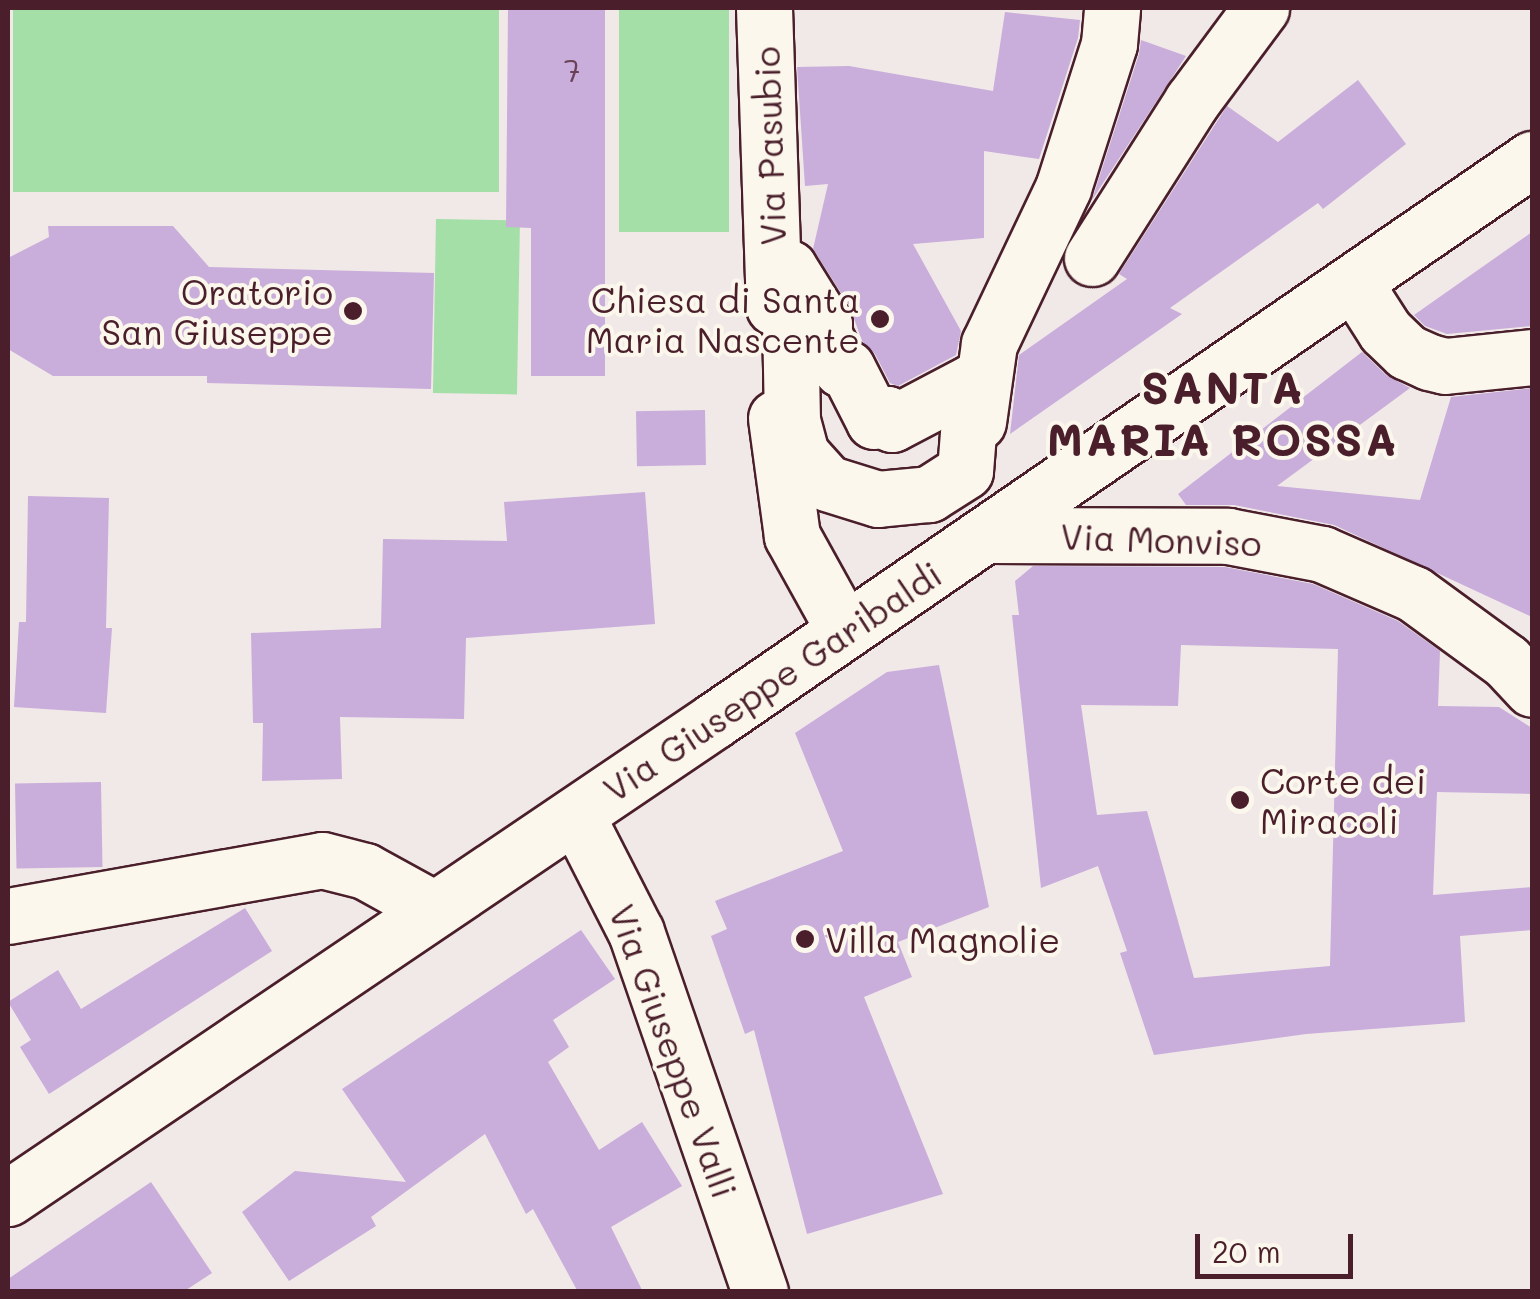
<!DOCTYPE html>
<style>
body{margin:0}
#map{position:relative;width:1540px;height:1299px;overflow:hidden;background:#f1e8e8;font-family:Mali,sans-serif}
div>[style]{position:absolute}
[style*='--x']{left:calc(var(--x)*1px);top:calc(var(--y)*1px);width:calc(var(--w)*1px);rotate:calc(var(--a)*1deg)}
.green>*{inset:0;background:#a3dfa6;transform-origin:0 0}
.building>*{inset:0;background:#c9adda;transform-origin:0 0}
.roads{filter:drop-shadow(2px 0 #4a1f2b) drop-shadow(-2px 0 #4a1f2b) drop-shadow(0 2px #4a1f2b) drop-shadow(0 -2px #4a1f2b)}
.street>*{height:55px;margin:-27.5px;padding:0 27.5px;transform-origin:27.5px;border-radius:27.5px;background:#fbf7ec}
.primary>*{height:55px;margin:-27.5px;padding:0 27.5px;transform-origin:27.5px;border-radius:27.5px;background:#fbf7ec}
.dots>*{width:28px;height:28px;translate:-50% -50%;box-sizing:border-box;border:5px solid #fbf7ec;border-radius:50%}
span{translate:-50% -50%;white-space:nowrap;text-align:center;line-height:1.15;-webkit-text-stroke:8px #fbf7ec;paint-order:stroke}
.number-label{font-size:30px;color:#6a4257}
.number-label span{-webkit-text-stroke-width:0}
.street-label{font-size:35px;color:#4a1f2b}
.poi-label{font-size:35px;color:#4a1f2b}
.right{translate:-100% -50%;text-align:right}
.left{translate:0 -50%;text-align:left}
.district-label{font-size:45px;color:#4a1f2b;font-weight:700;letter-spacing:2.5px}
.frame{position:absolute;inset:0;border:10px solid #4a1f2b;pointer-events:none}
.scale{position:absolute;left:1195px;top:1234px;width:158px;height:45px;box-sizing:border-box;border:5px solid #4a1f2b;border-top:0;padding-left:12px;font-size:30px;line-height:35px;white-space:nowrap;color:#4a1f2b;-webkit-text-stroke:8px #fbf7ec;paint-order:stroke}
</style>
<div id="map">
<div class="green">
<div style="left:13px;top:8px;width:486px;height:184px"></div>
<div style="left:619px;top:8px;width:110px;height:224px"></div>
<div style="left:436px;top:219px;width:84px;height:174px;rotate:1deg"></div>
</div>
<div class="building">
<div style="clip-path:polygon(508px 8px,605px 8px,605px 376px,531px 376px,531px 228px,506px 227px)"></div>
<div style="clip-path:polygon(1005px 12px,1080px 20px,1078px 38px,1039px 159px,984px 151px,984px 238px,913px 244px,961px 331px,956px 355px,898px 386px,890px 383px,875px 354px,862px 341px,850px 307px,813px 249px,828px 184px,805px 186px,797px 67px,849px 66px,993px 91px)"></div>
<div style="clip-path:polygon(1141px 40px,1186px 56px,1092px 200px,1139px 54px)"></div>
<div style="clip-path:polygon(1358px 80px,1406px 144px,1323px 209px,1318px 203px,1170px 308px,1182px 314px,1010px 434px,1019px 355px,1127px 279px,1119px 274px,1227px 106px,1278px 142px)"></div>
<div style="clip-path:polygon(48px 226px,173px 226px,209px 267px,434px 273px,431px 389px,207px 383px,207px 376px,53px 376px,8px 349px,8px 258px,49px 237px)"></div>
<div style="clip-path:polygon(1532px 232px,1532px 326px,1447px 334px,1425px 326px,1414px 315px)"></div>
<div style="clip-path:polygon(1362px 352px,1386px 375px,1410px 388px,1277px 486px,1420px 500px,1451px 397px,1532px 388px,1532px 617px,1334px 525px,1234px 505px,1186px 505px,1178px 494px)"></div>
<div style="left:705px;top:410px;width:55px;height:69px;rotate:89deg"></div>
<div style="clip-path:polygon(645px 492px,655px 624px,466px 638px,464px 719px,340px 717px,342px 779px,262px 781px,263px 723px,253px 723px,251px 633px,381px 628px,383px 539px,507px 541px,504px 502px)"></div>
<div style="clip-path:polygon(28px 496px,109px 498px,106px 628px,112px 628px,106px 713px,14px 707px,19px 622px,26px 622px)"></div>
<div style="clip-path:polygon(evenodd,1033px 566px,1225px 567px,1313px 584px,1398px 621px,1440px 651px,1438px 706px,1499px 707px,1532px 728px,1532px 794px,1437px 792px,1433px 895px,1532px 887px,1532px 930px,1460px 936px,1465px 1022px,1306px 1034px,1154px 1055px,1120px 953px,1127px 951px,1098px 866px,1041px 888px,1012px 615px,1019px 615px,1015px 581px,1033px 566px,1181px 645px,1338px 649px,1330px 966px,1194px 978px,1147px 811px,1097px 815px,1081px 705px,1178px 706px,1181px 645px)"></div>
<div style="clip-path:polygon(939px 665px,989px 907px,898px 942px,912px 977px,864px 997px,943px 1194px,807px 1234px,754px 1030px,745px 1034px,711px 936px,727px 929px,715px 901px,843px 851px,795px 733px,887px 672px)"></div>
<div style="left:101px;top:782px;width:85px;height:86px;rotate:89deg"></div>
<div style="clip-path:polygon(245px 908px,272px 951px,49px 1094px,20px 1047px,31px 1040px,8px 1002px,58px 970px,81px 1009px)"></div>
<div style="clip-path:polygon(581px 930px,615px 979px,553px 1020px,569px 1047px,548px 1062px,599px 1150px,642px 1122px,682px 1186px,611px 1227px,643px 1292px,578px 1292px,533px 1209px,526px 1214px,485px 1134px,371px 1217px,376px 1226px,289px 1281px,242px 1212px,295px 1171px,406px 1182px,342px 1089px)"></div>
<div style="clip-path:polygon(151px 1182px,212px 1273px,183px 1292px,8px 1292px,8px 1279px)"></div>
</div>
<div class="roads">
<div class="street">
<div style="--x:764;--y:8;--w:299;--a:88.1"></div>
<div style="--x:1092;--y:258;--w:186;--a:-57.5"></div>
<div style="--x:1192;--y:101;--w:116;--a:-53.4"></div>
<div style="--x:789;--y:268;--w:66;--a:58"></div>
<div style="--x:824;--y:324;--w:9;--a:96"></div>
<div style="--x:823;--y:333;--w:40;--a:63.4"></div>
<div style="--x:841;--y:369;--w:6;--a:-9"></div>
<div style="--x:847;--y:368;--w:59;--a:63"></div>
<div style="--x:874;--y:421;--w:15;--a:-28"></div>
<div style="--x:887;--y:414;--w:11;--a:63"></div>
<div style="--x:892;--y:424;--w:90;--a:-27.7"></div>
<div style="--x:972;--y:382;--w:89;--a:94.5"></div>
<div style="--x:965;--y:471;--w:43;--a:147.4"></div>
<div style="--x:929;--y:494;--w:51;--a:174.4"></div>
<div style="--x:878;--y:499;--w:53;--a:-162.6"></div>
<div style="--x:827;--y:483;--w:39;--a:-132"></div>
<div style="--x:801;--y:454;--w:34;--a:-105"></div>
<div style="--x:792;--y:421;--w:153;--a:-91.1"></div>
<div style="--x:1355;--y:284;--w:56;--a:57.4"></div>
<div style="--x:1385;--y:331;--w:30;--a:44"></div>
<div style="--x:1407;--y:352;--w:24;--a:24"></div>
<div style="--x:1429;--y:362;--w:16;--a:14"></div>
<div style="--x:1445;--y:366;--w:87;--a:-5.9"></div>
<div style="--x:776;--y:418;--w:119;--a:82.3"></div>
<div style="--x:792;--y:536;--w:107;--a:61"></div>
<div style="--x:978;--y:422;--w:79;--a:-82"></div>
<div style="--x:989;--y:344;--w:173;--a:-64.6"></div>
<div style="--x:1063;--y:188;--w:151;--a:-72.3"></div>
<div style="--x:1109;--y:44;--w:36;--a:-85"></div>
<div style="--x:987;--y:535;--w:241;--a:0.2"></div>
<div style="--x:1228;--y:536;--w:96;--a:10.8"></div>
<div style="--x:1322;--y:554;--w:100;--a:23.5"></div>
<div style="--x:1414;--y:594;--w:114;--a:36.1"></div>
<div style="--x:1506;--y:661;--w:38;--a:47"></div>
<div style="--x:576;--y:815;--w:131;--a:62.9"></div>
<div style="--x:636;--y:932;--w:381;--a:71"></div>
<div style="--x:8;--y:916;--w:319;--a:-10.1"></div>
<div style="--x:322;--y:860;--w:44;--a:14.3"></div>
<div style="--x:365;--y:871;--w:79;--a:28.8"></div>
</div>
<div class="primary">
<div style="--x:8;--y:1198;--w:853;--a:-34.06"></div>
<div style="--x:715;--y:720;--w:991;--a:-34.48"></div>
</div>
</div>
<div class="dots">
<div style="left:353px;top:311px;background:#4a1f2b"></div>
<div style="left:880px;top:319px;background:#4a1f2b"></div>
<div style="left:1240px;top:800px;background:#4a1f2b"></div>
<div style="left:805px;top:939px;background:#4a1f2b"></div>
</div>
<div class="number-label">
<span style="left:572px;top:70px">7</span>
</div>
<div class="street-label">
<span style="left:769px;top:146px;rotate:-92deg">Via Pasubio</span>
<span style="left:1161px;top:539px;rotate:2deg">Via Monviso</span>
<span style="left:772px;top:681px;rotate:-34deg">Via Giuseppe Garibaldi</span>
<span style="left:674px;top:1051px;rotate:70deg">Via Giuseppe Valli</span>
</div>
<div class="poi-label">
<span class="right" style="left:333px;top:311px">Oratorio<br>San Giuseppe</span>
<span class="right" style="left:860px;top:319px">Chiesa di Santa<br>Maria Nascente</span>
<span class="left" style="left:1260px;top:800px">Corte dei<br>Miracoli</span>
<span class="left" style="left:825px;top:939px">Villa Magnolie</span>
</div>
<div class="district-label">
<span style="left:1223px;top:413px">SANTA<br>MARIA ROSSA</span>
</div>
<div class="frame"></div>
<div class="scale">20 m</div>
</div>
